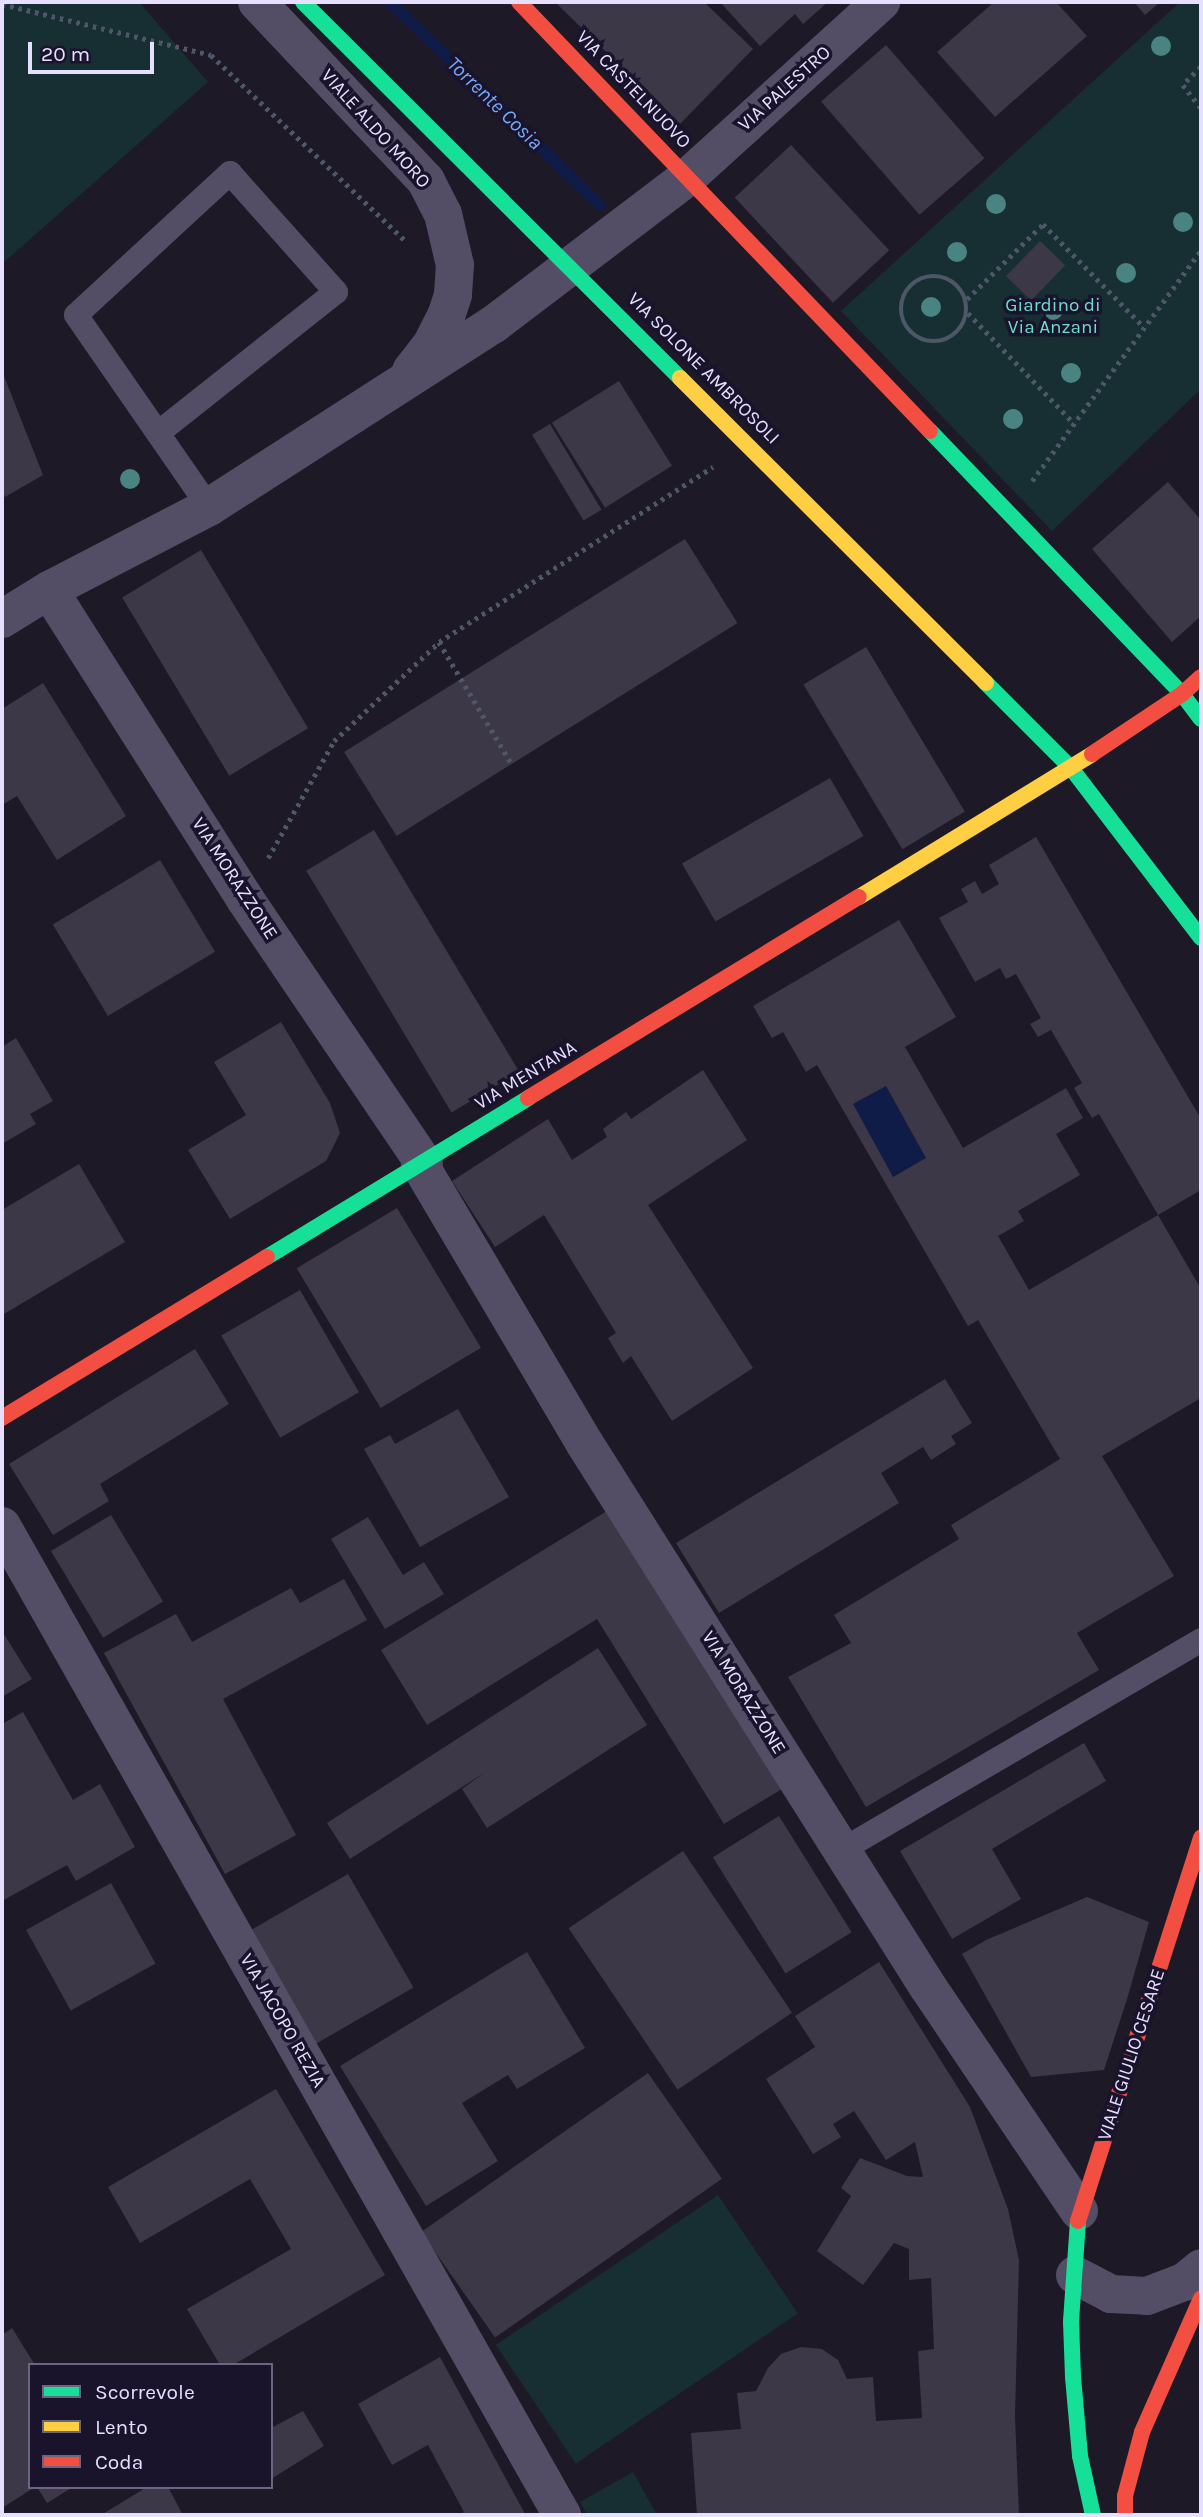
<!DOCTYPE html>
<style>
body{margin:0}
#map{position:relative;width:1203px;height:2517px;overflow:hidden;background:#1d1926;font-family:Karla,sans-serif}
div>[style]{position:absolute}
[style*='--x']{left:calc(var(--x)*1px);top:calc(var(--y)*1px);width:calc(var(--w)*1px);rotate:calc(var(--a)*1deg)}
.green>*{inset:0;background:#172f33;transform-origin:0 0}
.water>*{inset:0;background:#0f1c47;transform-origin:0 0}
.stream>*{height:12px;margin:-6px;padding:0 6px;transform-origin:6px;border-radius:6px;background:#0f1c47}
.building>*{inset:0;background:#3c3847;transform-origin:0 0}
.path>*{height:4.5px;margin-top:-2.25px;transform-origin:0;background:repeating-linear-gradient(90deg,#4e5767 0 3.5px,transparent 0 8.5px)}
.path>.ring{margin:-2.25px;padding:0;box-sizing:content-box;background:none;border:4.5px solid #4e5767;border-radius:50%}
.lane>*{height:24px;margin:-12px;padding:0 12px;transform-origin:12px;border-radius:12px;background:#534e66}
.street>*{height:38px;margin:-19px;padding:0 19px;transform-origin:19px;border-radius:19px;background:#534e66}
.fast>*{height:16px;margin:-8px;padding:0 8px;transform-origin:8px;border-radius:8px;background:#16e098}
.slow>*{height:16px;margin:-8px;padding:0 8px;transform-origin:8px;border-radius:8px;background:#ffcf43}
.jam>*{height:16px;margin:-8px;padding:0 8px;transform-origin:8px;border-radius:8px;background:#f24e42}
.trees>*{width:20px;height:20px;margin:-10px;border-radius:50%;background:#498482}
span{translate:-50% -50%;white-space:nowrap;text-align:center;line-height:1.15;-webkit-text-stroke:7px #1a132c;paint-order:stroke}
.street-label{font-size:19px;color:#e6dffe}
.park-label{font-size:19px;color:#6ddcce}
.water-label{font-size:21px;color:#72a9f8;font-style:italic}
.frame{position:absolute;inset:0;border:4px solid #e6dffe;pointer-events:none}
.legend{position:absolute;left:28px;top:2363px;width:245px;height:126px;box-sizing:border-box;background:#1a132c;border:2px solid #6c6580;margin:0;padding:9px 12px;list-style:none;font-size:21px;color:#e6dffe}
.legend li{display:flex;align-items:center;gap:14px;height:35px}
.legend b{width:35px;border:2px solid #6c6580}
.scale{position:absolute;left:28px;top:42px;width:126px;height:32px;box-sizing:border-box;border:4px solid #e6dffe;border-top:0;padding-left:9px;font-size:21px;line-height:24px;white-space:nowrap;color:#e6dffe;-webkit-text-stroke:5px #1a132c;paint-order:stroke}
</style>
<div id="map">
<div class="green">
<div style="clip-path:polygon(2px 2px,139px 2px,208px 82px,2px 264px)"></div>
<div style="clip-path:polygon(1180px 2px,1201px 2px,1201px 389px,1052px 531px,841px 311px)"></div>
<div style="left:718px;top:2195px;width:143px;height:268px;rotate:56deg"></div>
<div style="clip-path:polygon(633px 2472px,657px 2515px,587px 2515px,580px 2502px)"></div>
</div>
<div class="water">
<div style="left:886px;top:1086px;width:82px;height:38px;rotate:61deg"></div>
</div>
<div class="stream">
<div style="--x:390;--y:2;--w:292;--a:44"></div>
</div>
<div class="building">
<div style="clip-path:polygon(555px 2px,704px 2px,753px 49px,680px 124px)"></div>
<div style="clip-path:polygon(720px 2px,828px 2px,803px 24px,795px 14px,760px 46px)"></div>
<div style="clip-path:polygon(994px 2px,1056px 2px,1087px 36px,995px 117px,937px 52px)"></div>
<div style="clip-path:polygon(1134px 2px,1160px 2px,1145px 15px)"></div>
<div style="left:886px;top:45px;width:150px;height:86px;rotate:49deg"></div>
<div style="left:791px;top:145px;width:144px;height:77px;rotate:47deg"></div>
<div style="left:1040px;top:241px;width:35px;height:49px;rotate:44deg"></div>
<div style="clip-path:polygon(2px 371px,43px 475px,5px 497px,2px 491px)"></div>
<div style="left:619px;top:381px;width:100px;height:79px;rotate:58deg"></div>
<div style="left:550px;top:424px;width:100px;height:21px;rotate:59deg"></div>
<div style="clip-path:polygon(1168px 482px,1201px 520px,1201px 616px,1172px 642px,1092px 549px)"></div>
<div style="left:685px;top:539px;width:99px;height:402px;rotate:58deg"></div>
<div style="left:201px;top:550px;width:208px;height:92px;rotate:59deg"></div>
<div style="left:866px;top:647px;width:192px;height:73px;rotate:59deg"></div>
<div style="clip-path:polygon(43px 683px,126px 816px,57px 860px,17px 796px,2px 805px,2px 709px)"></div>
<div style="left:830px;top:778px;width:67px;height:171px;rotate:60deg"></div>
<div style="left:374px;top:830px;width:282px;height:79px;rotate:59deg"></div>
<div style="clip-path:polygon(1036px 837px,1201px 1119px,1201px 1190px,1158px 1215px,1099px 1114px,1092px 1118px,1074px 1088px,1082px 1083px,1051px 1030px,1038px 1037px,1030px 1024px,1041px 1018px,1016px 974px,1006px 979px,1000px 968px,975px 982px,939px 918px,968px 902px,961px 889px,975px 881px,982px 894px,999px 884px,989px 865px)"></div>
<div style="left:160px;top:860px;width:107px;height:125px;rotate:59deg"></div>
<div style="clip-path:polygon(evenodd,899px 920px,956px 1017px,905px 1047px,963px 1148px,1066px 1088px,1083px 1118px,1056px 1134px,1080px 1175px,1018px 1211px,1024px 1221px,998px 1236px,1029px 1290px,1158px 1215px,1201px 1289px,1201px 1398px,1102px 1456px,1174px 1576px,1077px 1633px,1099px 1670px,866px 1807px,788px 1677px,851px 1643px,834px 1615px,959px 1539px,951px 1525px,1060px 1459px,978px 1320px,968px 1326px,817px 1065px,806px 1072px,783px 1032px,772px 1038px,753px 1006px,899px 920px,886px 1086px,926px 1158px,893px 1177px,853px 1104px,886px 1086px)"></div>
<div style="clip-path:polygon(281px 1022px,330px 1103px,340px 1133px,326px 1161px,230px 1219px,188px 1150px,246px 1115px,214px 1062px)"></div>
<div style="clip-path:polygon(16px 1038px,53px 1101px,30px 1114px,36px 1124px,2px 1144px,2px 1047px)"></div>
<div style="clip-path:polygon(703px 1070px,747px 1140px,648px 1205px,753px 1368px,672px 1421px,631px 1356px,623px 1363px,608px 1338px,616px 1333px,544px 1215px,495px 1247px,452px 1181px,548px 1119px,572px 1160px,607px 1137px,603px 1129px,626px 1112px,631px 1119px)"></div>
<div style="clip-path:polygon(79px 1164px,125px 1242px,4px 1314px,2px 1210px)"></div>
<div style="left:397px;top:1208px;width:163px;height:117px;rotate:59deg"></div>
<div style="left:300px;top:1290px;width:118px;height:91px;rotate:60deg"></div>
<div style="clip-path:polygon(195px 1349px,229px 1404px,100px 1484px,109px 1501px,53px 1535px,9px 1464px)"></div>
<div style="clip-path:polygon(945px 1379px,972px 1423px,951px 1436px,956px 1444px,931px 1460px,923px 1447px,881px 1473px,899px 1503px,719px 1613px,676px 1543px)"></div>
<div style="clip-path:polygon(458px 1409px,509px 1497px,420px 1547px,364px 1449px,390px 1435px,395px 1444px)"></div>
<div style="clip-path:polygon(615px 1506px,787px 1786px,724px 1824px,597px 1619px,427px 1725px,381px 1650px)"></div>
<div style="left:111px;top:1515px;width:101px;height:70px;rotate:59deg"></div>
<div style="clip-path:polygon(368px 1517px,403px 1575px,424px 1562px,444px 1594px,385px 1629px,331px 1539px)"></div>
<div style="clip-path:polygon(344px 1579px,367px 1620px,223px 1699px,296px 1835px,225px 1874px,104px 1653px,176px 1614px,192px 1642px,291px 1588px,300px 1603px)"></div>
<div style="clip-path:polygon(2px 1631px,32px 1679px,2px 1697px)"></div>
<div style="clip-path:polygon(598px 1648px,647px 1725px,487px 1828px,462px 1789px,484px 1773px,350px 1859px,327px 1823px)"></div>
<div style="clip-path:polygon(23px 1712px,73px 1800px,100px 1784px,135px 1847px,76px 1881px,67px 1865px,2px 1901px,2px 1724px)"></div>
<div style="clip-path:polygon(1084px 1743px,1106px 1781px,992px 1849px,1021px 1899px,952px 1939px,900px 1851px)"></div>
<div style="left:779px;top:1816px;width:137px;height:78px;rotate:58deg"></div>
<div style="left:683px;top:1851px;width:195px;height:138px;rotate:56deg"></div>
<div style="left:348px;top:1874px;width:131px;height:114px;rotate:60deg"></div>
<div style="left:111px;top:1883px;width:92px;height:97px;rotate:61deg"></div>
<div style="clip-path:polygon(1087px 1897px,1149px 1922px,1128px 1996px,1104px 2070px,1031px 2077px,962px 1954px,986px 1940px)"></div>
<div style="clip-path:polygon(527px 1952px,585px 2048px,517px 2089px,508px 2075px,462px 2103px,498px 2161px,426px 2206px,340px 2066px)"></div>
<div style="clip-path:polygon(879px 1962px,970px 2107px,1008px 2209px,1019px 2260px,1015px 2416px,1019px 2515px,697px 2515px,691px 2433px,741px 2429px,737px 2393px,756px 2391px,768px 2368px,781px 2354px,801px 2347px,822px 2349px,838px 2360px,847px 2379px,873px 2377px,876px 2421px,922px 2418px,918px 2351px,934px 2349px,931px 2278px,909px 2280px,909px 2249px,894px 2243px,863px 2285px,817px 2251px,851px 2196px,841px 2188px,860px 2158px,907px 2176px,923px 2177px,915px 2142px,886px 2160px,854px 2111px,833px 2124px,841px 2137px,813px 2154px,766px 2079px,815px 2047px,795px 2016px)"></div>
<div style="left:648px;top:2073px;width:129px;height:277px;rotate:55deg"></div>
<div style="clip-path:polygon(276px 2089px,385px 2275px,233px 2365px,220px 2365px,187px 2309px,291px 2249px,250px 2179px,140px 2243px,108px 2187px)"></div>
<div style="clip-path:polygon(12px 2328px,35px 2365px,30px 2365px,30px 2487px,35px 2487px,2px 2508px,2px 2335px)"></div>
<div style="clip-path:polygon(440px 2357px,524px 2512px,526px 2515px,458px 2515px,464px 2512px,428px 2445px,392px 2465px,358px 2404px)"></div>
<div style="clip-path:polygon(303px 2411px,324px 2446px,271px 2479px,271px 2428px)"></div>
<div style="clip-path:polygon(37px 2487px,73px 2487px,47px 2503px)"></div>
<div style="clip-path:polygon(147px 2487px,168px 2487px,183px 2515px,101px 2515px)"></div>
</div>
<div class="path">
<div style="--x:2;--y:4;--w:215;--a:13.7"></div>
<div style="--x:211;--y:55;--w:271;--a:43.7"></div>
<div style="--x:1201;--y:67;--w:25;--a:135"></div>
<div style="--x:1183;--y:85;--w:29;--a:52"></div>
<div class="ring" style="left:901px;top:276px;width:61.5px;height:61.5px"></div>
<div style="--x:967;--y:299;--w:107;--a:-44.6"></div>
<div style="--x:1043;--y:224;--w:144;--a:45.6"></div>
<div style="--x:968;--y:313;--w:153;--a:46.1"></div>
<div style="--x:1032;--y:481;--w:286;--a:-53.8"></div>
<div style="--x:439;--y:642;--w:141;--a:59.2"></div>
<div style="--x:268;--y:858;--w:134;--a:-60.6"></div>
<div style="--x:334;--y:741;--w:144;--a:-43.3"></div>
<div style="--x:439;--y:642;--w:325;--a:-32.6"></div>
</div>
<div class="lane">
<div style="--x:158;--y:433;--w:227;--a:-38.4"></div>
<div style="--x:336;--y:292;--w:159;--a:-131.7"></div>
<div style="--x:230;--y:173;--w:209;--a:137.3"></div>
<div style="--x:76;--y:315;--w:234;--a:55.3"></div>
<div style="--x:842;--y:1850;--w:416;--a:-30.3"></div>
</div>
<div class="street">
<div style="--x:257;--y:2;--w:246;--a:46.6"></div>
<div style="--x:426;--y:181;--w:37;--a:63"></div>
<div style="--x:443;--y:214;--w:52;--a:76.8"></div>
<div style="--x:455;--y:265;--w:30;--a:94"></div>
<div style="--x:453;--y:295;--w:22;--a:108"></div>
<div style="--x:446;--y:316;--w:31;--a:117"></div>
<div style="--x:432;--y:344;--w:34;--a:128"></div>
<div style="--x:49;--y:590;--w:366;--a:57.6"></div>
<div style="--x:245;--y:899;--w:319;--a:55.9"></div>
<div style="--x:2;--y:619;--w:55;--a:-31.7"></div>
<div style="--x:49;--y:590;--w:180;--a:-27.4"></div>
<div style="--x:209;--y:507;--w:339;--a:-32.7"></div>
<div style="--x:494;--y:324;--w:243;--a:-37.2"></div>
<div style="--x:688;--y:177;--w:261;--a:-42.2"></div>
<div style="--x:420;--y:1165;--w:324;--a:59.4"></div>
<div style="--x:585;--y:1444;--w:642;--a:57.72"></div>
<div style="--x:928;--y:1987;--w:270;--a:56"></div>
<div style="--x:2;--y:1526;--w:1137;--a:60.48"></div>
<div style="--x:1075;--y:2275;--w:41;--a:27.8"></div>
<div style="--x:1111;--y:2294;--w:36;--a:3"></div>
<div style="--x:1147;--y:2296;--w:40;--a:-21"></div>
<div style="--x:1184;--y:2282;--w:22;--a:-39"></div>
</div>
<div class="fast">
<div style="--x:303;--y:2;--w:532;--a:44.92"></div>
<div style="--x:930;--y:431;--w:364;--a:46.2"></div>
<div style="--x:1182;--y:694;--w:31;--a:53"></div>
<div style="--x:986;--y:683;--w:120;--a:45"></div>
<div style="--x:1071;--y:768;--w:214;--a:52.6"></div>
<div style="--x:267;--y:1257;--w:306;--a:-31.3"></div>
<div style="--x:1078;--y:2221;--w:101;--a:94"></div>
<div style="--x:1071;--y:2322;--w:55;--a:87.9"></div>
<div style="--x:1073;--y:2377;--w:79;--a:84.9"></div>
<div style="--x:1080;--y:2456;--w:60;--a:77.6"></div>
</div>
<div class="slow">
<div style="--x:680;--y:378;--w:432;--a:44.9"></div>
<div style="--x:859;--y:897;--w:273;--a:-31.5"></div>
</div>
<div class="jam">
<div style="--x:519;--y:2;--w:594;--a:46.23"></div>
<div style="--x:1092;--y:754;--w:108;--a:-33.7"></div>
<div style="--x:1182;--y:694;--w:25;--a:-42"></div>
<div style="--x:528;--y:1098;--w:387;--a:-31.3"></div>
<div style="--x:2;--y:1418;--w:310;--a:-31.3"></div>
<div style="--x:1078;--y:2221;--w:403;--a:-72.2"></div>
<div style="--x:1125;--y:2515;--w:19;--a:-90"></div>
<div style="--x:1125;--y:2496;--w:66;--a:-75.1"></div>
<div style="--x:1142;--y:2432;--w:146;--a:-66.2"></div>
</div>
<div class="trees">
<div style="left:1161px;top:46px"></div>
<div style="left:996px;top:204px"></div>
<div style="left:1183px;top:222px"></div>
<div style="left:957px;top:252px"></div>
<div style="left:1126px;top:273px"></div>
<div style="left:931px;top:307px"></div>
<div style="left:1053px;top:310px"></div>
<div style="left:1071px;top:373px"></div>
<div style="left:1013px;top:419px"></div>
<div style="left:130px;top:479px"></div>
</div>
<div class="street-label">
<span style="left:785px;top:89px;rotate:-42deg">VIA PALESTRO</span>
<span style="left:633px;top:90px;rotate:46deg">VIA CASTELNUOVO</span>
<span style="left:375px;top:129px;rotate:48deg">VIALE ALDO MORO</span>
<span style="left:703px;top:369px;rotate:45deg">VIA SOLONE AMBROSOLI</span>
<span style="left:234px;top:879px;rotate:57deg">VIA MORAZZONE</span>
<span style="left:526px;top:1076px;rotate:-31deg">VIA MENTANA</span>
<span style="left:743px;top:1693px;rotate:58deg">VIA MORAZZONE</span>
<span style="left:282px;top:2021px;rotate:60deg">VIA JACOPO REZIA</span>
<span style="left:1132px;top:2055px;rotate:-72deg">VIALE GIULIO CESARE</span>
</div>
<div class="park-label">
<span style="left:1053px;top:317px">Giardino di<br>Via Anzani</span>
</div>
<div class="water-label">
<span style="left:495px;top:103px;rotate:44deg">Torrente Cosia</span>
</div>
<div class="frame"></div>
<ul class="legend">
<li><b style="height:9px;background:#16e098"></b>Scorrevole</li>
<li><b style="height:9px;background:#ffcf43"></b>Lento</li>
<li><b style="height:9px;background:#f24e42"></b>Coda</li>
</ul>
<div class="scale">20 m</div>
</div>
